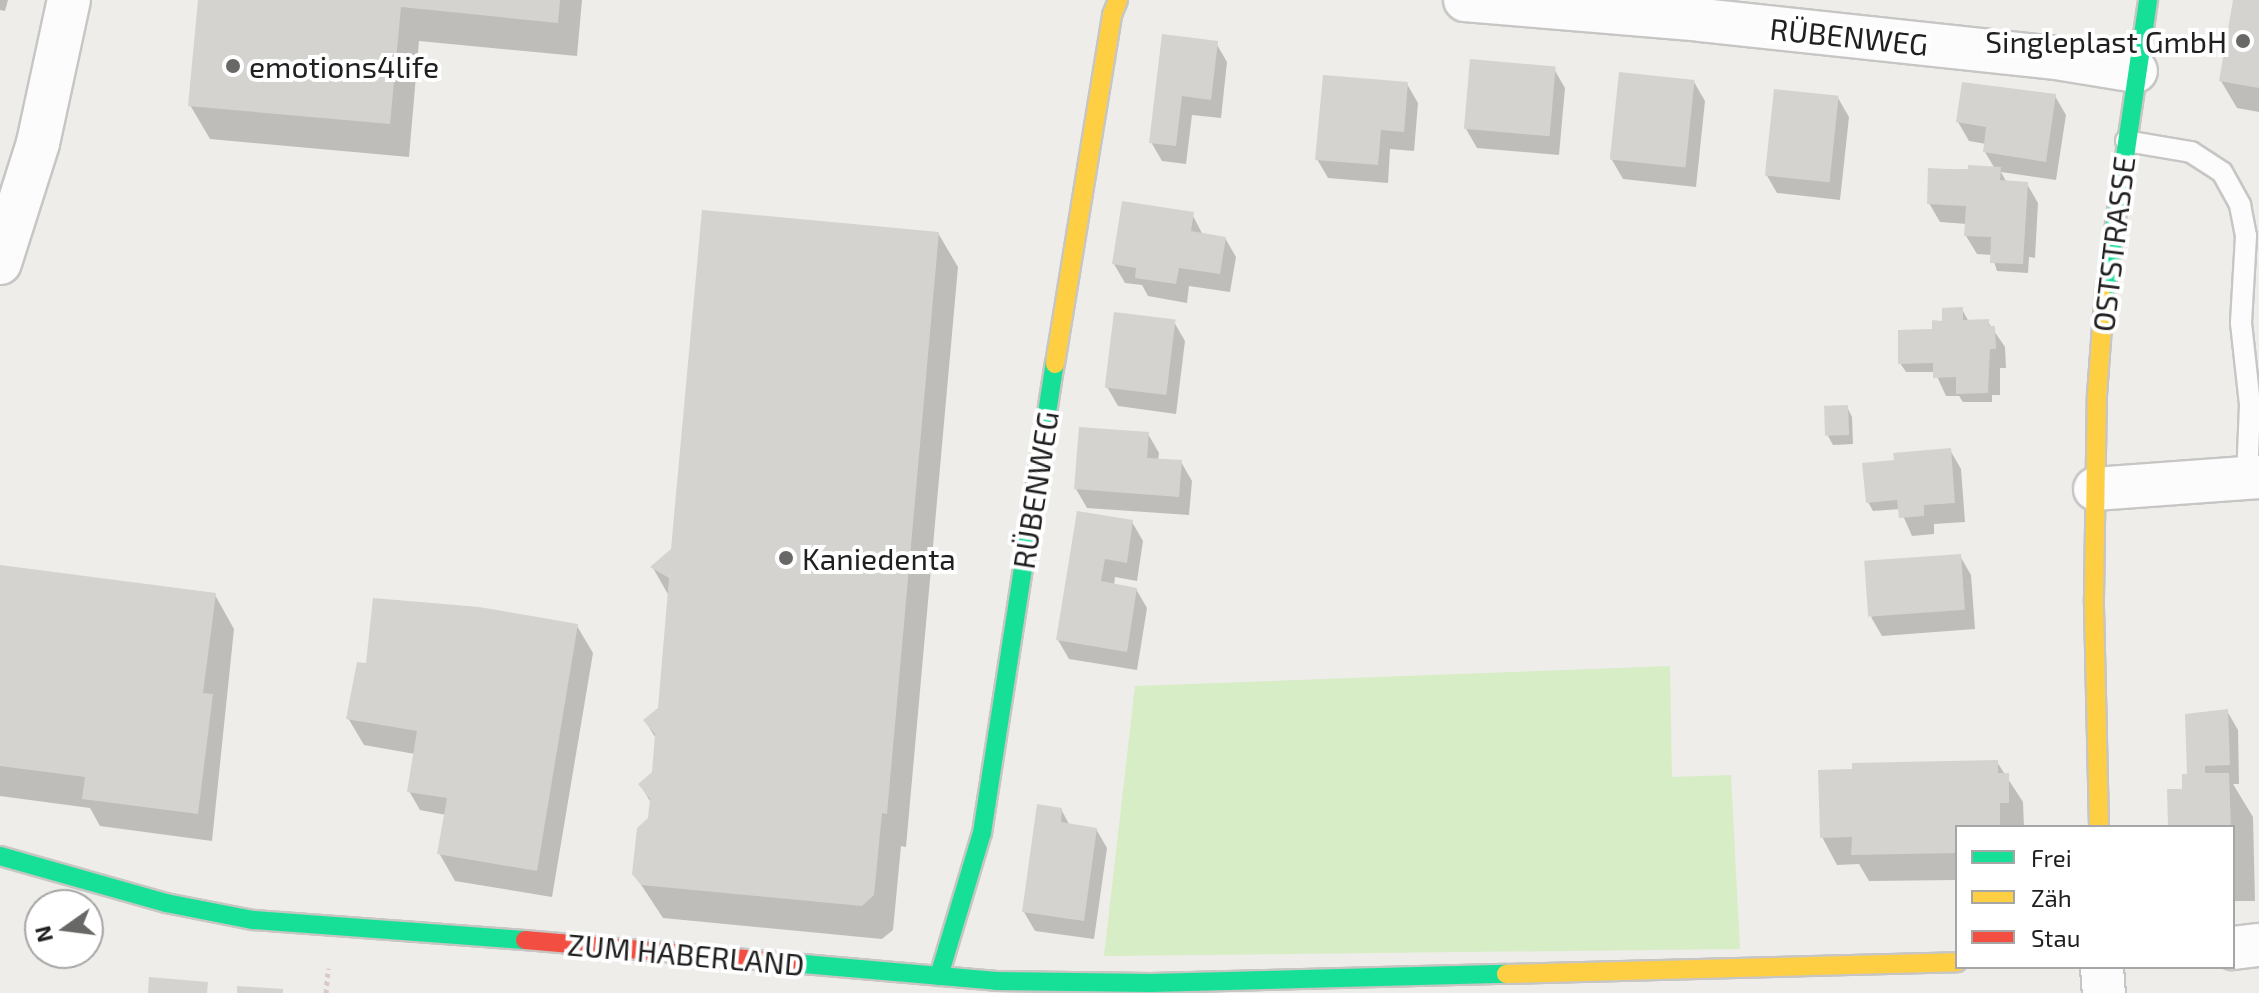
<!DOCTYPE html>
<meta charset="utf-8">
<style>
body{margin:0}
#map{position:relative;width:2259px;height:993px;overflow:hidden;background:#eeede9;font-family:"Exo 2",sans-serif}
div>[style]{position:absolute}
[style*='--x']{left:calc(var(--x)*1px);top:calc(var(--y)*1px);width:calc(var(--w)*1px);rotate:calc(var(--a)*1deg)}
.grass>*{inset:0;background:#d7edc6}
.shadow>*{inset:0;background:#0003}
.building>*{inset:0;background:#d5d3d0;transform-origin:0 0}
.path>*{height:5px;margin-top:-2.5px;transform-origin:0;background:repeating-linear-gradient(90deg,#d8cbc7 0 4px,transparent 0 8px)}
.roads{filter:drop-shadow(2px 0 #c7c6c5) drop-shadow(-2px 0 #c7c6c5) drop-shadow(0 2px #c7c6c5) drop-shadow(0 -2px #c7c6c5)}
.lane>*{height:20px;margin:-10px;padding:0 10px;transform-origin:10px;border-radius:10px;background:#fcfcfc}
.street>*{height:42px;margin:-21px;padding:0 21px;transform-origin:21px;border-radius:21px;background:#fcfcfc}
.fast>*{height:18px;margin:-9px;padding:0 9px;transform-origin:9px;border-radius:9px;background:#16e098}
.slow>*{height:18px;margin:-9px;padding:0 9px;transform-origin:9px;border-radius:9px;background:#ffcf43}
.jam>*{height:18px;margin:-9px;padding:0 9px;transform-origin:9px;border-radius:9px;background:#f24e42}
.dots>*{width:22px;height:22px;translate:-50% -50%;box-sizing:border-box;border:4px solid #fff;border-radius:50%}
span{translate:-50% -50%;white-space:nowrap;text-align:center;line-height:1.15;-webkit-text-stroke:8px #fff;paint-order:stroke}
.street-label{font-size:30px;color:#202020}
.poi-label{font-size:30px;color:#202020}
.right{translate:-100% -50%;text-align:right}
.left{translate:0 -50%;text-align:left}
.legend{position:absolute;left:1955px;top:825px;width:280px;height:144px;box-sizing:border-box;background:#fff;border:2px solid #a6a6a6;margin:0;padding:10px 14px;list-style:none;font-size:24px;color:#202020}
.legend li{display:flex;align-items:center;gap:16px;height:40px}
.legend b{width:40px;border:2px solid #a6a6a6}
.north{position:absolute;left:24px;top:889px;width:80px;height:80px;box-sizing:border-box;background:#fff;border:2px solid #a6a6a6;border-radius:50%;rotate:256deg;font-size:22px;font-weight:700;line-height:32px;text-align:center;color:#202020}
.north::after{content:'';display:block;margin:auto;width:28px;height:36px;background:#686866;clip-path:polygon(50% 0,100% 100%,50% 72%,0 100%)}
</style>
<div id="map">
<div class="grass">
<div style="clip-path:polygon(1670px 666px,1672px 777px,1731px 775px,1740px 949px,1104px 956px,1135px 686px)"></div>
</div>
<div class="shadow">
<div style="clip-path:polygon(0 0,8px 0,5px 11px,0 10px)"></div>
<div style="clip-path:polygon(200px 0,582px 0,577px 56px,419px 41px,409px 157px,210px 139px,190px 105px)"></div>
<div style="clip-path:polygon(2235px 0,2259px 0,2259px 112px,2237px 108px,2221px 81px)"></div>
<div style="clip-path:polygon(1216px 43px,1227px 62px,1221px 118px,1192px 115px,1186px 164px,1162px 161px,1151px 142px)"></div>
<div style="clip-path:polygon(1554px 69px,1565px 88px,1559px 155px,1477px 148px,1466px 129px)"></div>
<div style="clip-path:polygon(1694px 82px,1705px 101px,1696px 187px,1623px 179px,1612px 160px)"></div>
<div style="clip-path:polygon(1407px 84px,1418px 103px,1414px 151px,1390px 149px,1388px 183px,1328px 178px,1317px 159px)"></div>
<div style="clip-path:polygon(2055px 96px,2066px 115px,2056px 180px,2001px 172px,2007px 183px,2027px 184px,2038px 203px,2035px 258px,2029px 257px,2028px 273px,1997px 271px,1992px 255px,1977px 254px,1966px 236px,1967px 224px,1940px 222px,1929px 203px,1930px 170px,1995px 169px,1985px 152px,1986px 144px,1969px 141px,1958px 122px)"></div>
<div style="clip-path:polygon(1838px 98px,1849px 117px,1840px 200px,1777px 193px,1766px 174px)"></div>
<div style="clip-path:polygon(1192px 214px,1203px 235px,1225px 238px,1236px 257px,1230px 292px,1189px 286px,1187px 303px,1148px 296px,1142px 285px,1125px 283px,1114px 264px)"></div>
<div style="clip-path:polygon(938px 233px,958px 267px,906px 847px,901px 846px,893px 930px,882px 939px,663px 918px,634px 874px,650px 819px,651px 803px,640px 784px,654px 773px,657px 740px,645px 721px,660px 709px,669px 596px,653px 568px,673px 550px)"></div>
<div style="clip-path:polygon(1962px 309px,1969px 322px,1988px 322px,2005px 347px,2006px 368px,2000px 368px,2000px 395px,1992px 395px,1992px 402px,1963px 402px,1959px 396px,1946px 396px,1935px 372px,1906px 372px,1900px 363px)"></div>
<div style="clip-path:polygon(1174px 322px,1185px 341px,1176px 414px,1118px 406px,1107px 387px)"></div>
<div style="clip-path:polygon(1847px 407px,1852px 417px,1853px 444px,1833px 445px,1828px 436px)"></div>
<div style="clip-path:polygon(1148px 434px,1159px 453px,1158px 460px,1181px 462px,1192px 481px,1189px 515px,1087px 508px,1076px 489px)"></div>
<div style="clip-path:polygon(1950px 450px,1961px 469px,1965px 522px,1934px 524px,1934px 534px,1912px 536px,1900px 509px,1873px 511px,1868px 502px,1896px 462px)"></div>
<div style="clip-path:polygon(1079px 513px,1132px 522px,1143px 541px,1137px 581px,1115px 577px,1114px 586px,1136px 589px,1147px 608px,1137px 670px,1069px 659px,1058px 640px)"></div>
<div style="clip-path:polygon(1960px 556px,1971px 575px,1975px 629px,1882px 636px,1871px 617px)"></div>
<div style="clip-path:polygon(0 567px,215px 595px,234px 629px,212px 841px,100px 826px,90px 808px,0 796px)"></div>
<div style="clip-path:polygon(577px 626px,593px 653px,552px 897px,455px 881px,439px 853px,446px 815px,420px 810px,409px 791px,415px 754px,364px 745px,348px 718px,368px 666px)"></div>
<div style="clip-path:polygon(2227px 711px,2238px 730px,2239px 784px,2233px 784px,2253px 817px,2255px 901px,2233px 901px,2233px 827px,2170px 827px,2189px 776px)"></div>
<div style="clip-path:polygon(1997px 762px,2023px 802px,2024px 827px,1957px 827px,1957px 880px,1869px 881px,1859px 864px,1837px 865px,1822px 837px)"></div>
<div style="clip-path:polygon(1061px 809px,1070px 826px,1096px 829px,1107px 848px,1094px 939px,1035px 931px,1024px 912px)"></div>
</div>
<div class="building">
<div style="clip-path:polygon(198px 0,560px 0,558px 23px,401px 7px,390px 124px,188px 106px)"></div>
<div style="clip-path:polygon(2233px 0,2259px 0,2259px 88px,2219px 81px)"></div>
<div style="clip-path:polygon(1162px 34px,1218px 41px,1211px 100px,1182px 96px,1176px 146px,1149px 143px)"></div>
<div style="left:1470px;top:59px;width:86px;height:70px;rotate:5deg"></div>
<div style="left:1619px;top:72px;width:76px;height:88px;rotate:6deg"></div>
<div style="clip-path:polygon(1323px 75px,1408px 82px,1404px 132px,1381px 130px,1378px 165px,1315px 160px)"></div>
<div style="clip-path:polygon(1962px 82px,2056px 94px,2046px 162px,1983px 152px,1986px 127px,1956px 122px)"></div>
<div style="left:1774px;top:89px;width:65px;height:87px;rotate:6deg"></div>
<div style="clip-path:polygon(1968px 165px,2001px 167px,2000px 180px,2028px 182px,2023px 264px,1990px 263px,1991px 237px,1964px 236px,1966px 206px,1927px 204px,1928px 168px,1968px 170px)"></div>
<div style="clip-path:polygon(1122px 201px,1194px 212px,1191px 231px,1226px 237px,1220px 274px,1179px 268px,1176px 284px,1135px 278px,1136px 268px,1112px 264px)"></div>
<div style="clip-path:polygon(702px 210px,939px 232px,887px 814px,882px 813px,874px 895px,862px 906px,641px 885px,632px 874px,637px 828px,648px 818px,650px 799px,638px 784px,652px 772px,655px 734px,643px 720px,658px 708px,669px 578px,650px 567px,671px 549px)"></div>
<div style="clip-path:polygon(1963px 307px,1963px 320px,1989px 319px,1989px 326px,1995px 326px,1996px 349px,1990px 349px,1988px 393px,1956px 394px,1956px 377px,1933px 378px,1933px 363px,1898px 364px,1898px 330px,1932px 329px,1932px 320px,1942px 321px,1942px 308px)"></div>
<div style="left:1114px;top:312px;width:62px;height:76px;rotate:7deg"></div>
<div style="left:1848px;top:405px;width:30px;height:24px;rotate:88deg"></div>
<div style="clip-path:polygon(1079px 427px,1149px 432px,1147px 458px,1182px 460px,1179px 497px,1074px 489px)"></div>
<div style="clip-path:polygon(1951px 448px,1955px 503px,1924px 505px,1924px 516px,1899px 518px,1897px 500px,1866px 503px,1862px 463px,1894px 460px,1893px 453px)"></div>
<div style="clip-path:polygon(1077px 511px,1133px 520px,1127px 563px,1105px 559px,1101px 581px,1137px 588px,1127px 652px,1056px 640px)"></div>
<div style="left:1961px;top:554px;width:56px;height:97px;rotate:86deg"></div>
<div style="clip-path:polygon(0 565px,216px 593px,203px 693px,213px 694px,198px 814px,82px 799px,85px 777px,0 766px)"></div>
<div style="clip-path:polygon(373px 598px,479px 607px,578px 624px,537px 871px,437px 854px,447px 798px,407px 792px,417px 731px,346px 719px,357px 662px,366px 663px)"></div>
<div style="clip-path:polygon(2228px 709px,2230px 765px,2205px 766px,2205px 773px,2229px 773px,2231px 827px,2168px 827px,2167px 789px,2182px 789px,2182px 774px,2187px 774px,2185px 714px)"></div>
<div style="clip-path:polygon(1998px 760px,1998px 773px,2009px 773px,2009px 803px,2000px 803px,2000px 827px,1957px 827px,1957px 853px,1851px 855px,1852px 837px,1820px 838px,1818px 770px,1852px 769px,1852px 763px)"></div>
<div style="clip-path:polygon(1037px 804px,1062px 808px,1061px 822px,1097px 828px,1084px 921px,1022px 912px)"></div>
<div style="clip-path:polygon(149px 977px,208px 982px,207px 993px,148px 993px)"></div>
<div style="clip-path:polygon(237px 986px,283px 989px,283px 993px,237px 993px)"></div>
</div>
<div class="path">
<div style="--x:326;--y:993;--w:25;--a:-85"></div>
</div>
<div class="roads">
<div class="lane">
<div style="--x:2126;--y:141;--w:66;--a:9.6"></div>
<div style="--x:2191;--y:152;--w:37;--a:33"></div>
<div style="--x:2222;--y:172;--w:38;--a:61"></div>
<div style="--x:2240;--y:205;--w:32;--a:79"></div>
<div style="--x:2246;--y:236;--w:87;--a:93.3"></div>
<div style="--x:2241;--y:323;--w:82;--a:83.7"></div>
<div style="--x:2250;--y:405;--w:74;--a:92.3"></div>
</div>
<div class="street">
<div style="--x:1465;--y:0;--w:237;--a:4.8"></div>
<div style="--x:1701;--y:20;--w:351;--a:6.1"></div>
<div style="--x:2050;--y:57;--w:87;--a:9.2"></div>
<div style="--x:0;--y:263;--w:126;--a:-72.4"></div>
<div style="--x:38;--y:143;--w:146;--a:-77.8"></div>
<div style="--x:2095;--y:489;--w:164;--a:-4.2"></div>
<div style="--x:2233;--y:948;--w:26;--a:-7"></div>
<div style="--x:2102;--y:967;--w:26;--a:86"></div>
</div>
<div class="fast">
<div style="--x:2104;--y:299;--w:302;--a:-81.6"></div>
<div style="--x:0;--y:856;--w:173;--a:15.8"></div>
<div style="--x:166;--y:903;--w:89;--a:11.1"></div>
<div style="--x:253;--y:920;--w:273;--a:4.2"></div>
<div style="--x:792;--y:963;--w:205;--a:5"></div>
<div style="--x:996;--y:981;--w:155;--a:0.7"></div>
<div style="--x:1151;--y:983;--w:355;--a:-1.5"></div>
<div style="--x:939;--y:976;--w:149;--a:-73.3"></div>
<div style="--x:982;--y:833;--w:475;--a:-81.2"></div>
</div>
<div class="slow">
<div style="--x:1055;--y:364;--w:354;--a:-80.7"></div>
<div style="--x:1112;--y:15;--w:16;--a:-68"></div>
<div style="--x:2099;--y:827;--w:229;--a:-91.3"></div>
<div style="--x:2094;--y:598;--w:203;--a:-89.2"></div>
<div style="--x:2097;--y:395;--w:96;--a:-85.8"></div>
<div style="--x:1506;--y:974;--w:451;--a:-1.5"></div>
</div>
<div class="jam">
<div style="--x:525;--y:940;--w:268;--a:4.9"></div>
</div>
</div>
<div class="dots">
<div style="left:2243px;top:41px;background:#686866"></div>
<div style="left:233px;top:66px;background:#686866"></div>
<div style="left:786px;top:558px;background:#686866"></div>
</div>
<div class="street-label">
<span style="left:1849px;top:36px;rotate:6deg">RÜBENWEG</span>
<span style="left:2113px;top:244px;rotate:-83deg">OSTSTRASSE</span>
<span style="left:1035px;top:490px;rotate:-81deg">RÜBENWEG</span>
<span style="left:686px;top:954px;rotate:5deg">ZUM HABERLAND</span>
</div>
<div class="poi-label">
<span class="right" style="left:2227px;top:41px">Singleplast GmbH</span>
<span class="left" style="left:249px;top:66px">emotions4life</span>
<span class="left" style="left:802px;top:558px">Kaniedenta</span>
</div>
<ul class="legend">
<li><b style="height:10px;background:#16e098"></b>Frei</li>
<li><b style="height:10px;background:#ffcf43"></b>Zäh</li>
<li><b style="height:10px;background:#f24e42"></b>Stau</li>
</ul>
<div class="north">N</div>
</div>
